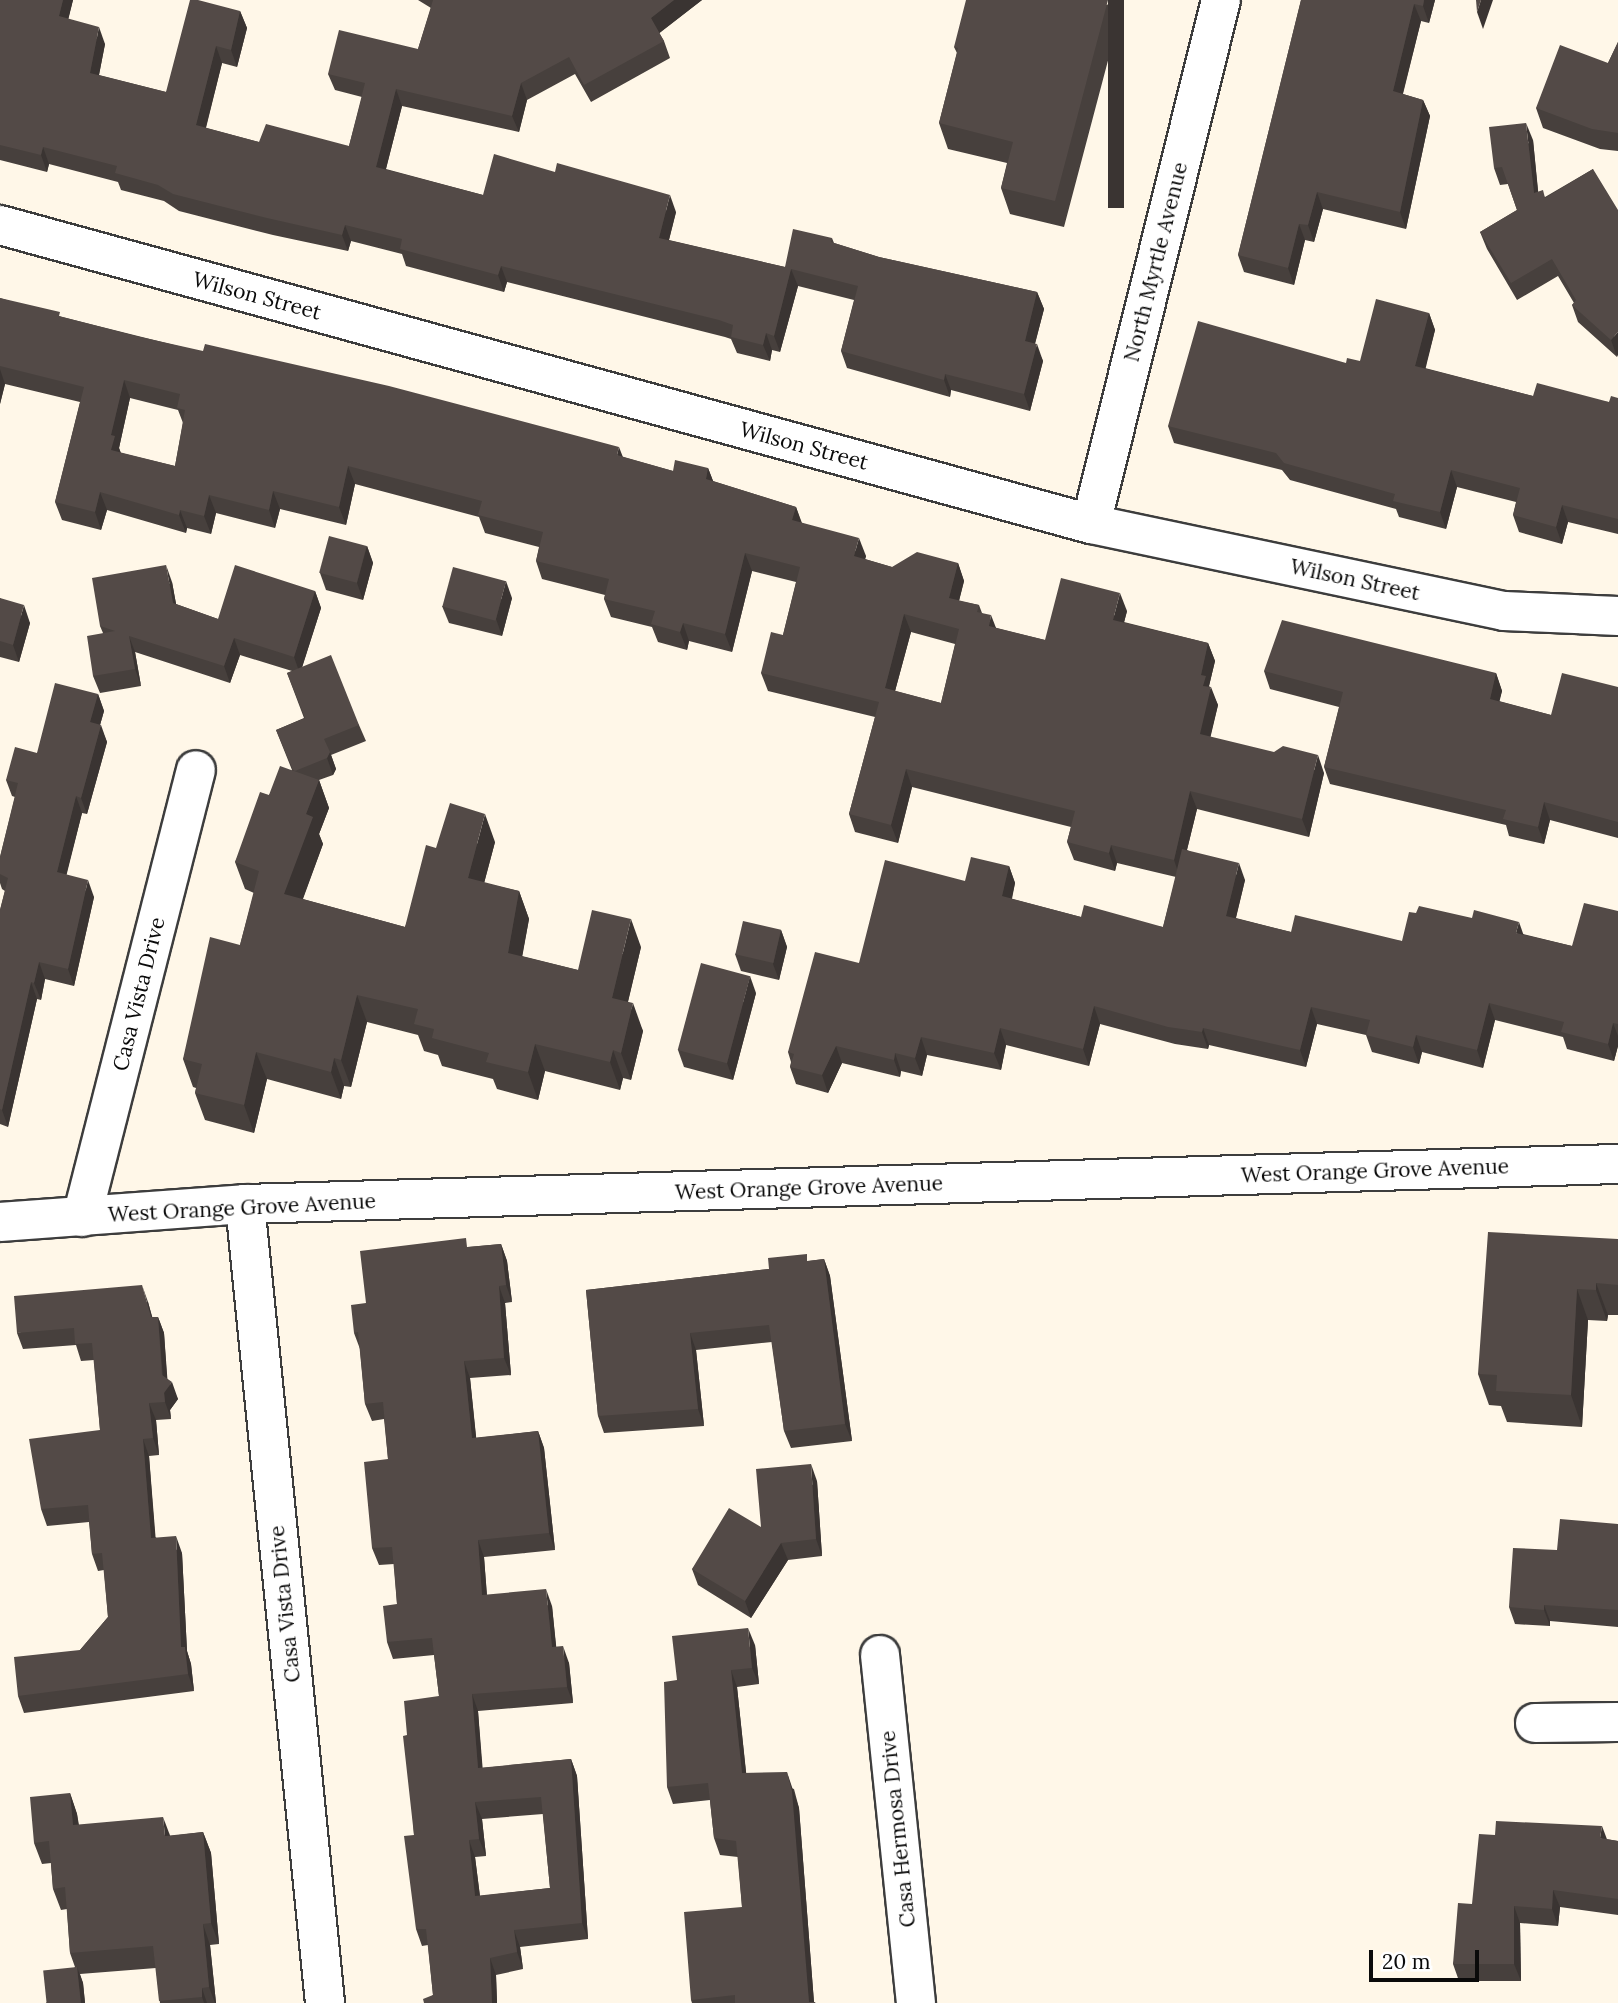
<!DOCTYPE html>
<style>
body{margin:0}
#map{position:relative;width:1618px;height:2003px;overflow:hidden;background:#fff7e8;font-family:Lora,serif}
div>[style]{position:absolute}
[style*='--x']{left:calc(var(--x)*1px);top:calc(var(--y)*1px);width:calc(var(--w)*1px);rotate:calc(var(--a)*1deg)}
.roads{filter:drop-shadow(2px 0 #3d3d3d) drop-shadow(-2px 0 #3d3d3d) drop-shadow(0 2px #3d3d3d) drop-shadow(0 -2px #3d3d3d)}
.minor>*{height:38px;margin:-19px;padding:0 19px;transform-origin:19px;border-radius:19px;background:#fff}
.wall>*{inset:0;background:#47403d}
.shaded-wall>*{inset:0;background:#3a3432;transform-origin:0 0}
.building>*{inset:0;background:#534a47;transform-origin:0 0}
span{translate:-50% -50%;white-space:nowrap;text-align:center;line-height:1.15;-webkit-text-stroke:7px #fff;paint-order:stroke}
.street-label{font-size:21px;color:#0a0a0a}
.scale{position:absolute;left:1369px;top:1950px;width:110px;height:32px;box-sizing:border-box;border:4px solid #0a0a0a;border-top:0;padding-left:9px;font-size:21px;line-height:24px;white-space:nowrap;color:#0a0a0a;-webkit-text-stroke:5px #fff;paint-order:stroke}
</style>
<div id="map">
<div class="roads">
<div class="minor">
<div style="--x:0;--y:225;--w:1131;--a:15.33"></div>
<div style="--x:1091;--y:524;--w:422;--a:11.9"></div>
<div style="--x:1504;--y:611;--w:114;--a:2.5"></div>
<div style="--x:1091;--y:524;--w:540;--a:-76.07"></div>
<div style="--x:245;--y:1204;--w:803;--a:84.28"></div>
<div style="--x:82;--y:1217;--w:461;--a:-75.7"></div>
<div style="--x:0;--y:1222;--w:246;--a:-4.2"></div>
<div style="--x:245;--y:1204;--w:1374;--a:-1.67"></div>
<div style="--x:880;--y:1655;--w:350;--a:84.1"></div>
<div style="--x:1535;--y:1723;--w:83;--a:-0.7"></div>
</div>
</div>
<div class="wall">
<div style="clip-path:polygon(0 0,73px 0,68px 19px,105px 44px,99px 75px,166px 92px,240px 11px,247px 28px,237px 67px,222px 63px,206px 128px,259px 142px,349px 146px,362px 97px,335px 90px,328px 74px,418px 49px,431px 8px,418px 0,702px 0,659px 33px,664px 41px,670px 58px,591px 102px,575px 74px,527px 100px,519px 132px,402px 106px,386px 169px,483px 195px,676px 212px,669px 240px,785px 267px,832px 238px,834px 243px,879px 257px,1037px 292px,1044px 309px,1035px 344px,1043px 361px,1030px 411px,951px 390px,950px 397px,847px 368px,841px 351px,854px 300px,798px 286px,780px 352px,772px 350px,770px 361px,737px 353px,731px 339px,725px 337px,507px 282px,504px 292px,406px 266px,402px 254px,351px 241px,348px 251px,273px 235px,179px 211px,164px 201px,121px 190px,118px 182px,49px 164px,47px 172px,0 160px)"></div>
<div style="clip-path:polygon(1124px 0,1064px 227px,1010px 214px,1001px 188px,1007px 163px,948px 149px,939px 123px,957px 53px,954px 47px)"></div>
<div style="clip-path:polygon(1301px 0,1435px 0,1429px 23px,1421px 21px,1403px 94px,1423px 100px,1430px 116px,1406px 229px,1323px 209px,1314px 242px,1305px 240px,1294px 285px,1244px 272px,1238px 255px)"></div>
<div style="clip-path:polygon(1618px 42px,1618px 151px,1600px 149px,1543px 128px,1536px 108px,1608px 63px)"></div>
<div style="clip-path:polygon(1533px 140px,1538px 192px,1545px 197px,1593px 169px,1617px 357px,1578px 322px,1572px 305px,1574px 303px,1558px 276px,1517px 300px,1487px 249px,1480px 232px,1517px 210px,1508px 184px,1500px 185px,1494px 168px)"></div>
<div style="clip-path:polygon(evenodd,0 298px,62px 317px,623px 457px,673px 471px,708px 468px,713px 481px,796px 507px,802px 523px,866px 556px,865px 559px,892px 567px,958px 563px,964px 581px,959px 601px,979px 605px,982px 613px,996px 628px,1045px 640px,1127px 611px,1124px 622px,1208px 643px,1215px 661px,1209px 686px,1218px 705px,1210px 737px,1324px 773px,1309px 837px,1197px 809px,1187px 850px,1245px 880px,1236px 918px,1291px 932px,1402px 941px,1523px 934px,1572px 946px,1618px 911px,1618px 1046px,1614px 1061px,1567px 1049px,1563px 1037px,1495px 1020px,1483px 1068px,1422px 1052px,1419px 1064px,1372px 1052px,1366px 1035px,1317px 1024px,1306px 1067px,1209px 1045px,1208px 1049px,1175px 1044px,1100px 1024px,1089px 1066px,1006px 1045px,1001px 1070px,927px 1055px,922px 1076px,901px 1071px,900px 1077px,842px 1063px,828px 1093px,796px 1084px,790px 1067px,791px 1062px,788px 1052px,859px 963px,965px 881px,1009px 866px,1015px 883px,1012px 899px,1081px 917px,1163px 927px,1176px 877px,1117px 863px,1115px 871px,1074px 860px,1067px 842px,1071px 827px,912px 787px,898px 843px,855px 832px,849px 814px,875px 717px,768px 691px,761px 673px,783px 635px,796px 582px,752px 571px,732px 652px,689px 641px,687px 650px,658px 642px,652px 627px,611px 617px,604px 599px,605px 595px,542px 579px,536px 561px,539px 547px,485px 533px,479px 517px,355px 484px,346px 525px,280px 509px,275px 528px,216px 513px,211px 534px,187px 528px,186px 533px,107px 510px,101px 530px,62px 520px,55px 502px,80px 402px,5px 384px,0 404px,0 298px,130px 398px,178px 410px,183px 423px,175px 466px,121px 453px,119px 448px,130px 398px,0 298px,911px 632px,955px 644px,941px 703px,895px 691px,911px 632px)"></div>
<div style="clip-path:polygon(1429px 313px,1435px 330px,1425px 368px,1533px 396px,1609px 402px,1618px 398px,1618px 534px,1568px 522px,1562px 544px,1519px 532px,1513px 515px,1516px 502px,1457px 487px,1446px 529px,1399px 517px,1396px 509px,1290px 480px,1282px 470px,1174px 443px,1168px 426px,1346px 363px,1360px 361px)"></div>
<div style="clip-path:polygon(367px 546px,373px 563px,363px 600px,326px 590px,320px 573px)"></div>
<div style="clip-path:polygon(172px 582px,176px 604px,218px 619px,315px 591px,321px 608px,302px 667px,359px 725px,366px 741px,331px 755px,336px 769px,333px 775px,319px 780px,329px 808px,319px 834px,323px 844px,303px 899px,405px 927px,436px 848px,495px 842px,484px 883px,519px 891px,529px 919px,522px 956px,578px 970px,641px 947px,628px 1002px,643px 1031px,631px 1080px,623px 1078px,620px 1090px,545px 1071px,538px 1100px,497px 1089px,493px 1079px,442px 1066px,438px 1055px,424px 1051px,418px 1035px,367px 1022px,351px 1087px,344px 1086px,341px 1099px,267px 1079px,254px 1133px,205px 1120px,195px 1093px,196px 1088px,193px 1087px,183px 1059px,240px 945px,254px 893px,245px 889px,235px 862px,269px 795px,292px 770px,276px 730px,304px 718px,287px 673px,292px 671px,240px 655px,230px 683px,135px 652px,141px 686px,100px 693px,93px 676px,103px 633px,100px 626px)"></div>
<div style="clip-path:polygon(0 598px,30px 623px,19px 662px,0 657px)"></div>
<div style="clip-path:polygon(512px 598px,502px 636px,449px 623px,442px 606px)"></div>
<div style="clip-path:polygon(1264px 671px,1496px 673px,1502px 691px,1499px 701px,1551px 715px,1618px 687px,1618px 838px,1550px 820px,1544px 844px,1509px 836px,1506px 825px,1330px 784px,1324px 767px,1339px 707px,1270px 689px)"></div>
<div style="clip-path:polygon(98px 694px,104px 711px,100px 725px,107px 742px,87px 814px,82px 813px,66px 875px,94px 897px,74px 986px,45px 979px,41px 1000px,37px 999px,8px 1127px,0 1124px,0 910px,5px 891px,2px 889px,0 883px,0 857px,15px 797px,12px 796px,6px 780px,37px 753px)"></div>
<div style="clip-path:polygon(781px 930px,787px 947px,779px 980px,741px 971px,735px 954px)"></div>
<div style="clip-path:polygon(756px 993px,733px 1080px,684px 1067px,678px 1050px)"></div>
<div style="clip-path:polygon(1618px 1239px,1618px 1315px,1608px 1315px,1607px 1321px,1588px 1320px,1582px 1427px,1507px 1422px,1501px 1406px,1489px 1405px,1478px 1374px)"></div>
<div style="clip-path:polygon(evenodd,501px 1244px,507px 1261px,512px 1302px,505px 1303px,511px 1375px,470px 1378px,476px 1438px,538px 1431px,544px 1448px,555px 1550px,484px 1557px,487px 1595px,552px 1606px,556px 1647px,569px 1663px,573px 1703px,478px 1711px,482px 1768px,571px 1759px,577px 1776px,588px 1939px,520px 1947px,523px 1969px,496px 1975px,497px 2003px,424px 2003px,433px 1995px,428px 1945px,422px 1946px,416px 1929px,414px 1835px,407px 1735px,439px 1696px,434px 1655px,393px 1659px,387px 1642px,397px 1604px,394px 1564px,379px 1565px,372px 1548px,388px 1459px,384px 1419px,372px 1421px,365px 1404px,360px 1349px,354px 1333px,366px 1303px,469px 1247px,501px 1244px,543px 1814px,550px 1888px,480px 1896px,475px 1857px,486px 1856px,482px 1819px,543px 1814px)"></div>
<div style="clip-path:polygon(824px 1259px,830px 1276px,852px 1441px,791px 1448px,784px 1431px,772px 1342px,696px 1350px,704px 1426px,604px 1433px,598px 1416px,586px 1290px,769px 1269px,809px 1261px)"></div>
<div style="clip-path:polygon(148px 1302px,152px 1317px,158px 1317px,164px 1333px,167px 1379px,178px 1399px,170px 1410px,171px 1419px,156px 1420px,159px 1455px,149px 1456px,155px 1537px,182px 1553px,187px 1651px,191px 1664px,194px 1691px,24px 1713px,18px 1696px,80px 1650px,108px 1617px,104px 1570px,98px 1571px,92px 1554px,89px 1522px,47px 1526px,41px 1509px,100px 1430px,94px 1360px,81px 1361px,76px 1345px,23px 1349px,17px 1333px)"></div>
<div style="clip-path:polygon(817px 1481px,822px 1556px,788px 1560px,751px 1618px,698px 1585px,692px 1569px,761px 1527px)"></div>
<div style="clip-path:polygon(1618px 1524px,1618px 1627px,1550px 1621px,1550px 1626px,1515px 1624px,1509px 1607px,1557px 1550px)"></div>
<div style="clip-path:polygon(755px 1645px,759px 1684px,737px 1687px,746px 1773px,794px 1789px,799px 1808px,814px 2002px,816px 2003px,692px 2003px,691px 2000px,742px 1907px,738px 1857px,720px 1855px,714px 1838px,710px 1800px,673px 1804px,667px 1787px,677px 1680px)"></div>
<div style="clip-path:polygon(70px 1793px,77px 1814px,79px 1825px,170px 1836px,203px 1832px,211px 1853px,219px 1944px,210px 1945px,216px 2003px,160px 2003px,156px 1968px,80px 1974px,83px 1983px,85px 2003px,46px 2003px,75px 1967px,70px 1953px,67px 1909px,61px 1910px,53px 1889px,51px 1863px,42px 1864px,34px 1843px)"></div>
<div style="clip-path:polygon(1495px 1835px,1606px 1839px,1618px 1841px,1618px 1915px,1560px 1907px,1558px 1926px,1520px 1923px,1521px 1981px,1459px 1981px,1453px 1964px)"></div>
</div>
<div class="shaded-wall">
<div style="clip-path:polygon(63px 0,73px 0,65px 33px,59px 16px)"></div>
<div style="clip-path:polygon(674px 0,702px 0,657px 35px,651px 18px)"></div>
<div style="left:1108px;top:0;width:16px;height:208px"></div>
<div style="clip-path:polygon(1424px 0,1435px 0,1429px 23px,1423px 6px)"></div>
<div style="clip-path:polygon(1481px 0,1493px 0,1483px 29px,1477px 12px)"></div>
<div style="clip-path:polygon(1414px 4px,1421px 21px,1399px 108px,1393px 91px)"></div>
<div style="clip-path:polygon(240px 11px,247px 28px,237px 67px,231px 50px)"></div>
<div style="clip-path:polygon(99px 27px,105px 44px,96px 90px,90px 73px)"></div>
<div style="clip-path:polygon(216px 46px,222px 63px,202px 142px,196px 125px)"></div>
<div style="clip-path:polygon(521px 83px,527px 100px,519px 132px,512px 116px)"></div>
<div style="clip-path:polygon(396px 89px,402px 106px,382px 184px,376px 167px)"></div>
<div style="clip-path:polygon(1423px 100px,1430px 116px,1406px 229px,1400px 212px)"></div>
<div style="clip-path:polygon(1526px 123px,1533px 140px,1540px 210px,1534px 193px)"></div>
<div style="clip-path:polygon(43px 147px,49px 164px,47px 172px,41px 155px)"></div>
<div style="clip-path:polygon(1317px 192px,1323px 209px,1314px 242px,1308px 225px)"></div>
<div style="clip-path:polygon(670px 195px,676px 212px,665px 255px,659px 238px)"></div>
<div style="clip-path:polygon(1299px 224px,1305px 240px,1294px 285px,1288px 268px)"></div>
<div style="clip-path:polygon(345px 225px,351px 241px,348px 251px,342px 235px)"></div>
<div style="clip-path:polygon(501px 266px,507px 282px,504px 292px,498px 275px)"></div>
<div style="clip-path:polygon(791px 269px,798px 286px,780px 352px,774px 336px)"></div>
<div style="clip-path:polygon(1037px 292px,1044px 309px,1031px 358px,1025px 341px)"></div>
<div style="clip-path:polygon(1429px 313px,1435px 330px,1422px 383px,1415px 366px)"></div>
<div style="clip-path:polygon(1618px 332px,1618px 355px,1617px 357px,1611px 340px)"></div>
<div style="clip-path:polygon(766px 333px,772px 350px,770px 361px,763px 345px)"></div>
<div style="clip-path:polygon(1037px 344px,1043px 361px,1030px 411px,1024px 394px)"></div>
<div style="clip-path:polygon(0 369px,5px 384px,0 404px)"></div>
<div style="clip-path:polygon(945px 374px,951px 390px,950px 397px,944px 380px)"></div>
<div style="clip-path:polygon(124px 380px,130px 398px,119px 448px,121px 454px,111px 450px,111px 435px)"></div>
<div style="clip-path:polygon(619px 447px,626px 465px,617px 455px)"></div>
<div style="clip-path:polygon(348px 466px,355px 484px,346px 525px,339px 507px)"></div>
<div style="clip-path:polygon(708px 468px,715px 486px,706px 479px)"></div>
<div style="clip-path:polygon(1451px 470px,1457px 487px,1446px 529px,1440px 512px)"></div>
<div style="clip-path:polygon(273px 491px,280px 509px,275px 528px,269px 510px)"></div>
<div style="clip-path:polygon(100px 492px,107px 510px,101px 530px,95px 512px)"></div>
<div style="clip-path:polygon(209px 495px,216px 513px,211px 534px,204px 516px)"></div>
<div style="clip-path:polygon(1562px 505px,1568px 522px,1562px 544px,1556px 527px)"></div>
<div style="clip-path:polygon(796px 507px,802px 525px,792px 520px)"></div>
<div style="clip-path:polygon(180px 510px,187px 528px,186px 533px,179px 515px)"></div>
<div style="clip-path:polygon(859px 538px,866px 556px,861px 574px,854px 556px)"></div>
<div style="clip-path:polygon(367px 546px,373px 563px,363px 600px,357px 583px)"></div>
<div style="clip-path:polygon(745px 553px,752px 571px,732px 652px,725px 634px)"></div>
<div style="clip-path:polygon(958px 563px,964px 581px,955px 616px,949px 598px)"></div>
<div style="clip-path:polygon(166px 565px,172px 582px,179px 620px,173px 603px)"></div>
<div style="clip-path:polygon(506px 581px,512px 598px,502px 636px,496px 619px)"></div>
<div style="clip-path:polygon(315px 591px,321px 608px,300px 674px,294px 657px)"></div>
<div style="clip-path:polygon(1120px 593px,1127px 611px,1120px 638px,1113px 620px)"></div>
<div style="clip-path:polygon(24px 605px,30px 623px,19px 662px,13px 645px)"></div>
<div style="clip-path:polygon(904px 614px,911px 632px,891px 706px,885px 688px)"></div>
<div style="clip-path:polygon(991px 615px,998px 633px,989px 626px)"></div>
<div style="clip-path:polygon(683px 623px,689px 641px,687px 650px,680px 632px)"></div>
<div style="clip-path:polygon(129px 636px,135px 652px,141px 686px,135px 669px)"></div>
<div style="clip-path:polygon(234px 638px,240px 655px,230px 683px,224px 666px)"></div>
<div style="clip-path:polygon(1208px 643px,1215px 661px,1209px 686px,1211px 690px,1211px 687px,1218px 705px,1207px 752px,1200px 734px,1201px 675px)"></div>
<div style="clip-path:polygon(1496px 673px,1502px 691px,1496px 716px,1490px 699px)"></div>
<div style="clip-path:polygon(98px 694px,104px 711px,96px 739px,90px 722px)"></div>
<div style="clip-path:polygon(101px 725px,107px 742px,87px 814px,81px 798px)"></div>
<div style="clip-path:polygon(330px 752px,336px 769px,333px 775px,327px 758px)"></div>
<div style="clip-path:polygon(1318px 755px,1324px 773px,1309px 837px,1302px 819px)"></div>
<div style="clip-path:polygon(906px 769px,912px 787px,898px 843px,891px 825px)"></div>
<div style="clip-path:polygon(319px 780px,329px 808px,319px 834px,323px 844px,294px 922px,284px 894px,306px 814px)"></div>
<div style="clip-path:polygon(1190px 791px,1197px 809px,1180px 878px,1174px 860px)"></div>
<div style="clip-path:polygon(76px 796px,82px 813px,63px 889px,57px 872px)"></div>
<div style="clip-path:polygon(1544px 802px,1550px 820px,1544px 844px,1538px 827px)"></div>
<div style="clip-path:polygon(485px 814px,495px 842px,478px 906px,468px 878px)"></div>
<div style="clip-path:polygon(1111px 845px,1117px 863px,1115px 871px,1109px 853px)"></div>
<div style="clip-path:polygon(1239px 863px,1245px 880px,1232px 933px,1226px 916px)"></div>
<div style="clip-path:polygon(1009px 866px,1015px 883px,1008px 914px,1002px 896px)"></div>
<div style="clip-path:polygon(88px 880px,94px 897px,74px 986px,68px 969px)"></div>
<div style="clip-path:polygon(519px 891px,529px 919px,518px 980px,508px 953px)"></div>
<div style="clip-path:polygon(631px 919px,641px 947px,622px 1026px,612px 998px)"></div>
<div style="clip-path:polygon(1519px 922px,1525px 939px,1516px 933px)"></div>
<div style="clip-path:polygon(781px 930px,787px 947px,779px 980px,773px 964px)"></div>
<div style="clip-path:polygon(39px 962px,45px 979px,41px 1000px,34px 983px)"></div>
<div style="clip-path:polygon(750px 976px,756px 993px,733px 1080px,727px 1063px)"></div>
<div style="clip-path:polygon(31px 982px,37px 999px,8px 1127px,2px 1110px)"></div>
<div style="clip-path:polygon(357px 995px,367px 1022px,351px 1087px,341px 1060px)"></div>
<div style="clip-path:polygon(633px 1003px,643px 1031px,631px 1080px,621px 1053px)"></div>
<div style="clip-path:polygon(1489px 1003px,1495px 1020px,1483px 1068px,1477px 1050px)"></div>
<div style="clip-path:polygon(1094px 1006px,1100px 1024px,1089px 1066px,1083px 1049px)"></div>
<div style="clip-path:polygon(1311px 1007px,1317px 1024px,1306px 1067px,1300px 1050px)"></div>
<div style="clip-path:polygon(1613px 1023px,1618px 1036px,1618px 1046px,1614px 1061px,1608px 1044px)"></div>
<div style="clip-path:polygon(1000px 1028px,1006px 1045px,1001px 1070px,994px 1053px)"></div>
<div style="clip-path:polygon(1203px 1028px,1209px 1045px,1208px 1049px,1202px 1032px)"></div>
<div style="clip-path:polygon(1416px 1035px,1422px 1052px,1419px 1064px,1413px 1047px)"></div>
<div style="clip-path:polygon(921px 1037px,927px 1055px,922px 1076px,915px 1058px)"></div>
<div style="clip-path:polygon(535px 1044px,545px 1071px,538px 1100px,528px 1072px)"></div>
<div style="clip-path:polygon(836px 1046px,842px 1063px,828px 1093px,822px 1075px)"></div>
<div style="clip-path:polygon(613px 1050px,623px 1078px,620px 1090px,610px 1062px)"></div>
<div style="clip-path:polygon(256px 1052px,267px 1079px,254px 1133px,244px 1105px)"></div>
<div style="clip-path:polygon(895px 1053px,901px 1071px,900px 1077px,894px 1060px)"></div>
<div style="clip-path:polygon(334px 1058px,344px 1086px,341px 1099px,331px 1072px)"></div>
<div style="clip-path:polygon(501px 1244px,507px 1261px,512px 1302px,506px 1285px)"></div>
<div style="clip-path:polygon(824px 1259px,830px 1276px,852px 1441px,845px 1424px)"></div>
<div style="clip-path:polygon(1596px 1283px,1608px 1315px,1607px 1321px,1596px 1290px)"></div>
<div style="clip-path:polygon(142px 1285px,148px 1302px,157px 1334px,151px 1317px)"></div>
<div style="clip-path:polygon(499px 1286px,505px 1303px,511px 1375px,504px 1358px)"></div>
<div style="clip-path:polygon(1577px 1289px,1588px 1320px,1582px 1427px,1571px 1395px)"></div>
<div style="clip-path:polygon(158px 1317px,164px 1333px,168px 1387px,172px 1382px,178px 1399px,170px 1410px,171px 1419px,165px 1402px)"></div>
<div style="clip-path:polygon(690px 1333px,696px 1350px,704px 1426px,698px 1409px)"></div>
<div style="clip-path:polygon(464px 1361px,470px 1378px,478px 1455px,472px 1438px)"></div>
<div style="clip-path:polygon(149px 1403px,156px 1420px,159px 1455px,153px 1438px)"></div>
<div style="clip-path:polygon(538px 1431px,544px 1448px,555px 1550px,549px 1533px)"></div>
<div style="clip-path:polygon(143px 1439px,149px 1456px,157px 1555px,151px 1538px)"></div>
<div style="clip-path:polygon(811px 1464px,817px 1481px,822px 1556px,816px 1539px)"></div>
<div style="clip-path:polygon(176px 1536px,182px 1553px,187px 1651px,191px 1664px,194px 1691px,188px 1674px,181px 1647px)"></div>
<div style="clip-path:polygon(478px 1540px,484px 1557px,488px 1612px,482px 1595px)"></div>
<div style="clip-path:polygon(781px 1543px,788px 1560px,751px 1618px,745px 1601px)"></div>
<div style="clip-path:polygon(546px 1589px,552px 1606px,558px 1664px,552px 1647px)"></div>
<div style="clip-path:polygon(1544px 1605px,1550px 1621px,1550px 1626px,1544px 1610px)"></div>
<div style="clip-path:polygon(748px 1628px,755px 1645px,759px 1684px,752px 1668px)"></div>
<div style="clip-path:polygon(563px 1646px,569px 1663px,573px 1703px,567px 1687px)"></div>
<div style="clip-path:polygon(731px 1670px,737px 1687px,748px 1790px,742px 1773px)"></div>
<div style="clip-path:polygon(472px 1694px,478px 1711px,484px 1785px,478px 1768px)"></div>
<div style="clip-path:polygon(571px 1759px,577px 1776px,588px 1939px,582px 1923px)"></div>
<div style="clip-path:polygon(787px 1772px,799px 1808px,814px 2003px,809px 2003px)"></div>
<div style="clip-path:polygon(70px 1793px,77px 1814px,81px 1846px,73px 1825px)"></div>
<div style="clip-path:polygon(475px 1802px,482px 1819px,486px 1856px,479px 1839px)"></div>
<div style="clip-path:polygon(163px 1817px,171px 1838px,165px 1836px)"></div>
<div style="clip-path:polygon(1602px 1826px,1608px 1842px,1600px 1838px)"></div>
<div style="clip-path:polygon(203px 1832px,211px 1853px,219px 1944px,211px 1923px)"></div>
<div style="clip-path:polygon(469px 1840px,475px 1857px,482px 1913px,475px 1896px)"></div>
<div style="clip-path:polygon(1553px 1890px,1560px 1907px,1558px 1926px,1552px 1909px)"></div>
<div style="clip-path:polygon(1514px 1906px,1520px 1923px,1521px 1981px,1514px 1964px)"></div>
<div style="clip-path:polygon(203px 1924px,210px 1945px,216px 2003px,215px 2003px,209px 1987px)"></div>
<div style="clip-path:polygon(514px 1930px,520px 1947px,523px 1969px,517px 1952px)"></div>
<div style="clip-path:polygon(490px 1958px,496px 1975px,497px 2003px,492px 2003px)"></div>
<div style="clip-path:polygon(77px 1967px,83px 1983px,85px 2003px,81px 2003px)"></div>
<div style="clip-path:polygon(202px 1988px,207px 2003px,204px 2003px,202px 1997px)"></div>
</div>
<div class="building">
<div style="clip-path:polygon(0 0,63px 0,59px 16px,99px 27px,90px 73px,166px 92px,190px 0,198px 0,240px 11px,231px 50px,216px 46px,196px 125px,259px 142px,266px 124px,349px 146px,365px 83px,328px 74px,339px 30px,418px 49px,433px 0,674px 0,651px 18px,664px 41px,584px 85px,569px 57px,521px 83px,512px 116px,396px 89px,376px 167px,483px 195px,494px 154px,555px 172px,557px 163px,670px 195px,659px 238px,785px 267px,793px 229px,832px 238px,831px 242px,879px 257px,1037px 292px,1025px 341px,1037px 344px,1024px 394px,945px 374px,944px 380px,841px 351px,858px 286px,791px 269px,774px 336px,766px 333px,763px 345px,731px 337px,733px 325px,719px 320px,501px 266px,498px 275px,400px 249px,402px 239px,345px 225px,342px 235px,267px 218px,173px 194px,158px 185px,115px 173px,117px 166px,43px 147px,41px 155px,0 145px)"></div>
<div style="clip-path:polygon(966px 0,1108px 0,1055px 201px,1001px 188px,1013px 142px,939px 123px,958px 48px,954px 47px)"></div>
<div style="clip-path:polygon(1301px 0,1424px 0,1423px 6px,1414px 4px,1393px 91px,1423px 100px,1400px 212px,1317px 192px,1308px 225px,1299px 224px,1288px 268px,1238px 255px)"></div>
<div style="clip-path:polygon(1476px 0,1481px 0,1477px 12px)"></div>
<div style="clip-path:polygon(1618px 42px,1618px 133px,1592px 129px,1536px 108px,1560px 45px,1608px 63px)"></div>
<div style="clip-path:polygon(1526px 123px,1534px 193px,1543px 190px,1545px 198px,1593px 169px,1618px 210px,1618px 332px,1611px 340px,1572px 305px,1576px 300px,1552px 259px,1511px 283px,1480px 232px,1517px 210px,1502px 167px,1494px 168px,1489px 127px)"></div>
<div style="clip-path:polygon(evenodd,0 298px,60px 312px,59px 316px,136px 336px,203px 351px,205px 344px,389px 386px,619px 447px,617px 455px,673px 471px,675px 460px,708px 468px,706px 479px,796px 507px,792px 520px,859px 538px,854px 556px,892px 567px,917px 552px,958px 563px,949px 598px,979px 605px,977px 612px,991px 615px,989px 626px,1045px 640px,1061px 578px,1120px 593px,1113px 620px,1208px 643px,1201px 675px,1206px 676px,1203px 686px,1211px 687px,1200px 734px,1274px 752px,1283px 746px,1318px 755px,1302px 819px,1190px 791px,1174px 860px,1111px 845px,1109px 853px,1067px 842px,1075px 811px,906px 769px,891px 825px,849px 814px,879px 702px,761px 673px,771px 632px,783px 635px,800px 567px,745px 553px,725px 634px,683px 623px,680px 632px,651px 624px,655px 611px,604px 599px,609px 579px,536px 561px,543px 532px,478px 515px,482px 501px,348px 466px,339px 507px,273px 491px,269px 510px,209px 495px,204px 516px,180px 510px,179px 515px,100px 492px,95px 512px,55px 502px,84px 387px,0 366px,0 298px,124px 380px,180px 394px,177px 408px,185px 410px,175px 466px,111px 450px,115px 436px,111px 435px,124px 380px,0 298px,904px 614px,959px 629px,941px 703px,885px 688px,904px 614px)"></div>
<div style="clip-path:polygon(1376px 299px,1429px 313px,1415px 366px,1533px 396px,1537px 383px,1609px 402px,1611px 396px,1618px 398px,1618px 519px,1562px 505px,1556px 527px,1513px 515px,1520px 488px,1451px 470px,1440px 512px,1393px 501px,1395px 494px,1284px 463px,1276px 453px,1168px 426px,1198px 321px,1346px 363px,1347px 358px,1360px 361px)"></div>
<div style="left:329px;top:536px;width:39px;height:38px;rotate:15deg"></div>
<div style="clip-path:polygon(166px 565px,173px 603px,218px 619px,235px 565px,315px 591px,294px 657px,234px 638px,224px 666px,129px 636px,135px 669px,93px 676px,87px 636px,115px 631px,100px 626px,92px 578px)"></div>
<div style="left:453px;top:567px;width:55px;height:41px;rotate:15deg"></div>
<div style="clip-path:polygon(0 598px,24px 605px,13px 645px,0 641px)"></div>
<div style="clip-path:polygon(1282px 620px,1496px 673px,1490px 699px,1551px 715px,1562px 673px,1618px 687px,1618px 822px,1544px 802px,1538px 827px,1503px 819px,1506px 810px,1324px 767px,1343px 692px,1264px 671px)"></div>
<div style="clip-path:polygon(331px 655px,359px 725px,324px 739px,330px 752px,327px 758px,295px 771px,293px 770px,276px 730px,305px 718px,287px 673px)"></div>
<div style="clip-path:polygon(55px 683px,98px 694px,90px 722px,101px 725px,81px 798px,76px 796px,57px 872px,88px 880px,68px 969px,39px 962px,34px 983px,31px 982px,2px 1110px,0 1109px,0 910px,8px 878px,0 874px,0 857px,18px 783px,6px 780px,15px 747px,37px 753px)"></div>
<div style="clip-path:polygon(280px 766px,319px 780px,306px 814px,313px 817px,284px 894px,405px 927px,426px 845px,436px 848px,450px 803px,485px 814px,468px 878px,519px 891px,508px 953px,578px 970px,592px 910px,631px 919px,612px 998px,633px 1003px,621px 1053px,613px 1050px,610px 1062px,535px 1044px,528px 1072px,486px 1062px,489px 1053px,432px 1038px,434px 1029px,414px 1024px,418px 1009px,357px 995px,341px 1060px,334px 1058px,331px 1072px,256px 1052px,244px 1105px,195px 1093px,202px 1064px,183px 1059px,210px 937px,240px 945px,259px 871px,235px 862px,260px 792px,269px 795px)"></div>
<div style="clip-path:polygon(1182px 849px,1239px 863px,1226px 916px,1291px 932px,1295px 915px,1402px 941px,1409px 912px,1416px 913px,1419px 906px,1472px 918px,1474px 910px,1519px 922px,1516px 933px,1572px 946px,1584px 903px,1618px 911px,1618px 1024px,1613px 1023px,1608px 1044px,1561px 1032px,1564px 1022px,1489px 1003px,1477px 1050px,1416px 1035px,1413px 1047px,1366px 1035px,1370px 1020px,1311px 1007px,1300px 1050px,1203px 1028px,1202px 1032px,1168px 1027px,1094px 1006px,1083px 1049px,1000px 1028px,994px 1053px,921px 1037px,915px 1058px,895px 1053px,894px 1060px,836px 1046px,822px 1075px,790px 1067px,794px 1054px,788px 1052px,815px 952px,859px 963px,885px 860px,965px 881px,971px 857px,1009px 866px,1002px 896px,1081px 917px,1084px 905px,1163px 927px)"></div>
<div style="left:743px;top:921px;width:39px;height:34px;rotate:13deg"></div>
<div style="left:701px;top:963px;width:51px;height:90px;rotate:15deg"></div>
<div style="clip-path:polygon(1488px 1232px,1618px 1239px,1618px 1285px,1596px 1283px,1596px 1290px,1577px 1289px,1571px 1395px,1496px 1391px,1497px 1375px,1478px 1374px)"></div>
<div style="clip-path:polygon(evenodd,466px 1238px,467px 1247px,501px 1244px,506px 1285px,499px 1286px,504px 1358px,464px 1361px,472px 1438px,538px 1431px,549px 1533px,478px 1540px,482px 1595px,546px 1589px,552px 1647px,563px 1646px,567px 1687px,472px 1694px,478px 1768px,571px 1759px,582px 1923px,514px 1930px,517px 1952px,490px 1958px,492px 2003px,424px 2003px,423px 1999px,433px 1995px,426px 1929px,416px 1929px,404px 1836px,414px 1835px,403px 1736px,407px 1735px,404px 1701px,439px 1696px,432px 1638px,387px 1642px,383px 1606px,397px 1604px,392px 1547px,372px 1548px,364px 1462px,388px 1459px,383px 1402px,365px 1404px,358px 1332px,354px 1333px,351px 1305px,366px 1303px,360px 1251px,466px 1238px,541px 1797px,550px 1888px,475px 1896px,469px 1840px,479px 1839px,475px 1802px,541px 1797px)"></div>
<div style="clip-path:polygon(807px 1254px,807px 1261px,824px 1259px,845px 1424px,784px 1431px,769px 1325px,690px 1333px,698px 1409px,598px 1416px,586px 1290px,769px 1269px,768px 1258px)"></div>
<div style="clip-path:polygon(142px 1285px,151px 1317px,158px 1317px,162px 1375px,172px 1382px,164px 1393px,165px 1402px,149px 1403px,153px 1438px,143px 1439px,151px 1538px,176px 1536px,181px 1647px,185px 1647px,188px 1674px,18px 1696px,14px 1657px,80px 1650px,108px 1617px,102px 1553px,92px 1554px,88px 1505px,41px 1509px,29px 1439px,100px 1430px,92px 1343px,75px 1344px,74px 1328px,17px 1333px,14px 1296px)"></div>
<div style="clip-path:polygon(811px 1464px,816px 1539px,781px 1543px,745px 1601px,692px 1569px,729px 1508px,761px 1527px,756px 1469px)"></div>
<div style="clip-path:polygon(1560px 1519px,1618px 1524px,1618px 1610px,1544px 1605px,1544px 1610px,1509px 1607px,1513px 1548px,1557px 1550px)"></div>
<div style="clip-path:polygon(748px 1628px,752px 1668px,731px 1670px,742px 1773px,787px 1772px,792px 1791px,809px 2002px,815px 2002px,815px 2003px,735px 2003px,735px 1995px,691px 2000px,684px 1912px,742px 1907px,736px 1841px,714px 1838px,708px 1783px,667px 1787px,664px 1682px,677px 1680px,672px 1636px)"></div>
<div style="clip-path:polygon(70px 1793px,73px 1825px,163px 1817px,165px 1836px,203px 1832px,211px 1923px,203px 1924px,209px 1987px,202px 1988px,202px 1997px,159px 2001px,153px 1946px,70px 1953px,65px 1887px,53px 1889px,49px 1841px,34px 1843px,30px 1797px)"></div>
<div style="clip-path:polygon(1496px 1821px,1602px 1826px,1600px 1838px,1618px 1841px,1618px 1899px,1553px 1890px,1552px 1909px,1514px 1906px,1514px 1964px,1453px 1964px,1458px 1903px,1472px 1904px,1479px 1834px,1495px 1835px)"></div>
<div style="left:77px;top:1967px;width:36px;height:34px;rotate:84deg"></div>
</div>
<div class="street-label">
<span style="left:1156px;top:262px;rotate:-76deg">North Myrtle Avenue</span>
<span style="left:257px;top:296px;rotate:15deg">Wilson Street</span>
<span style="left:804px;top:446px;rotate:15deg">Wilson Street</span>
<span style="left:1355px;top:580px;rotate:12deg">Wilson Street</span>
<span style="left:139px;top:994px;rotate:-76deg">Casa Vista Drive</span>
<span style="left:1375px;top:1171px;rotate:-2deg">West Orange Grove Avenue</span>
<span style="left:809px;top:1188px;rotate:-2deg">West Orange Grove Avenue</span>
<span style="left:242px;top:1208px;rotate:-3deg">West Orange Grove Avenue</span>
<span style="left:285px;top:1604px;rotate:-96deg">Casa Vista Drive</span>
<span style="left:898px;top:1829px;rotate:-96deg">Casa Hermosa Drive</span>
</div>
<div class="scale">20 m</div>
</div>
